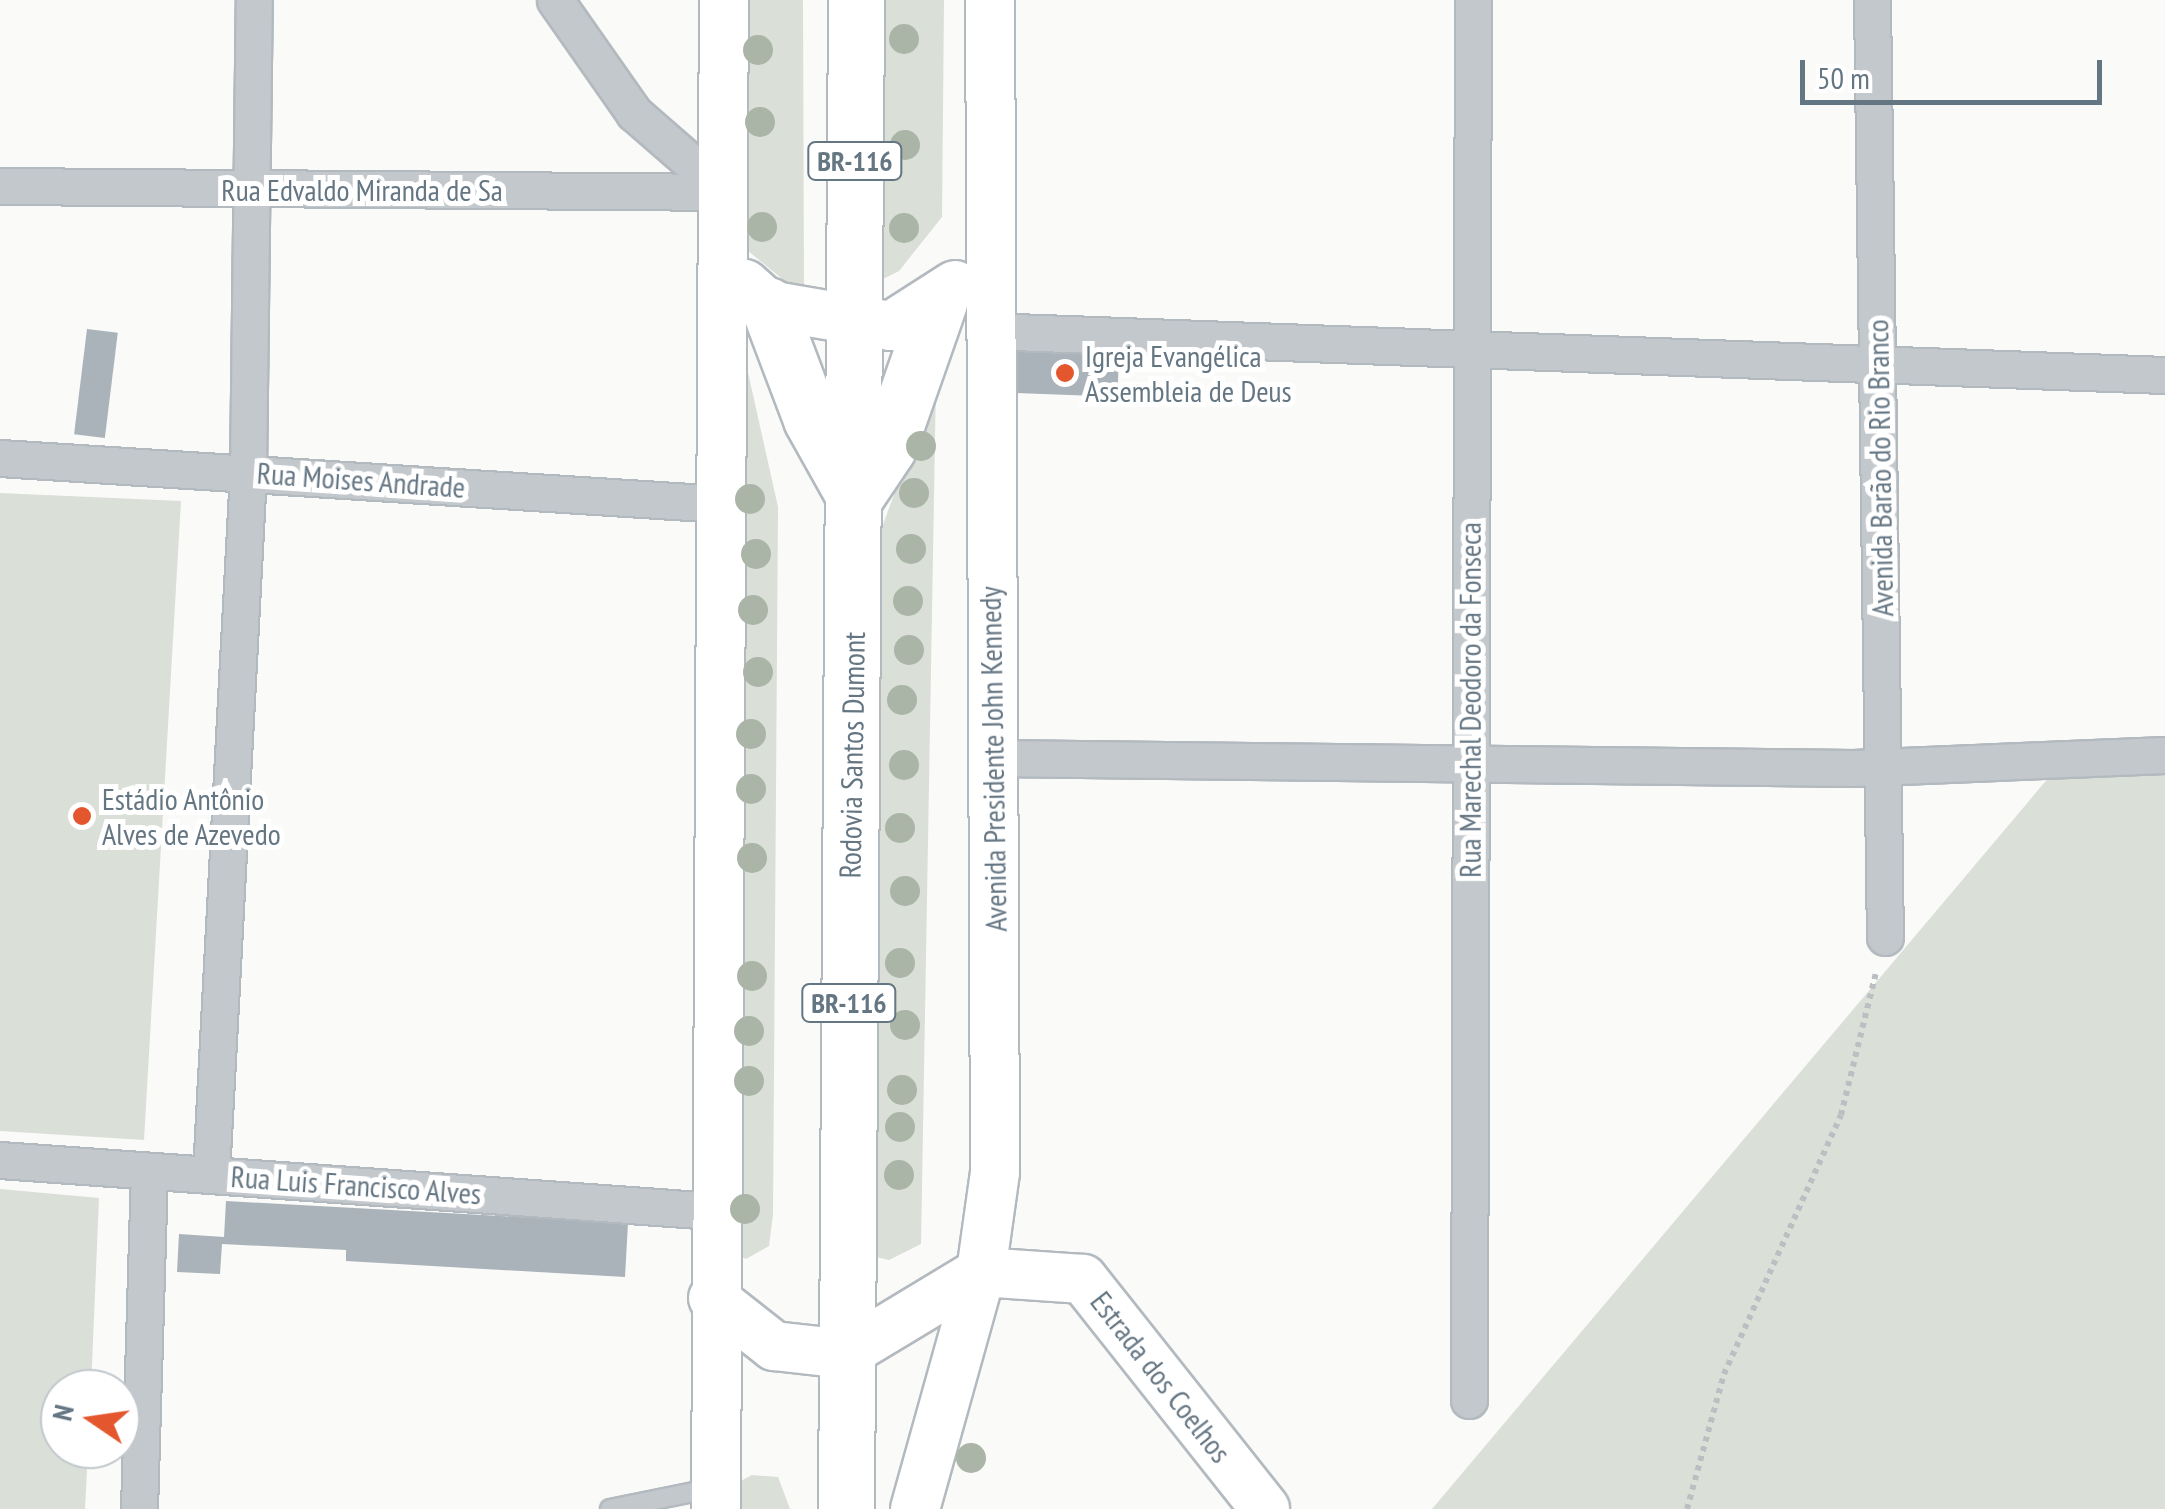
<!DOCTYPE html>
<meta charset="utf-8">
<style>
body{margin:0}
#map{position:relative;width:2165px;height:1509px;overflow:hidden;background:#fafaf8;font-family:"PT Sans Narrow",sans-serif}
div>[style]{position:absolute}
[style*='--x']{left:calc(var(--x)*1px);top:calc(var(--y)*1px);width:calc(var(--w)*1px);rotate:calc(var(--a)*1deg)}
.green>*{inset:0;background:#dadfd7}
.building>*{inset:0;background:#aab3b9;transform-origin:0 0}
.path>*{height:6px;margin-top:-3px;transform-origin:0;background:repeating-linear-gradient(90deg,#bbbfc2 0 5px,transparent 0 10px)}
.roads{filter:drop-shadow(2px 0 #b3babf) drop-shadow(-2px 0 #b3babf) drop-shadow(0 2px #b3babf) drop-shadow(0 -2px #b3babf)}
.lane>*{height:18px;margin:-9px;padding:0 9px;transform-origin:9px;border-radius:9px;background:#c3c8cc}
.street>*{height:35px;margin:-17.5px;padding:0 17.5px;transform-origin:17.5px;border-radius:17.5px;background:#c3c8cc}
.secondary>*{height:48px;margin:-24px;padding:0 24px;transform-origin:24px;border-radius:24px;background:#fff}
.highway>*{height:55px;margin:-27.5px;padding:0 27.5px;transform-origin:27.5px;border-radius:27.5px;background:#fff}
.trees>*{width:30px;height:30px;margin:-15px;border-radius:50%;background:#aab4a7}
.dots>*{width:28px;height:28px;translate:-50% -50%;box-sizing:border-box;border:5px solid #fff;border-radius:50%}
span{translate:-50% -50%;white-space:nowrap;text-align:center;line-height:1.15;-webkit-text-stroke:10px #fff;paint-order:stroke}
.shield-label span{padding:2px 8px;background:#fff;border:2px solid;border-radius:8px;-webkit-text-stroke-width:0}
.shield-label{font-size:28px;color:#657683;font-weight:700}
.street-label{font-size:30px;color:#657683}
.poi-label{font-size:30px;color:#657683}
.left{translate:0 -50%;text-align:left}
.north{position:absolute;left:40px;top:1369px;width:100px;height:100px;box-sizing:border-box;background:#fff;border:2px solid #c1c8cd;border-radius:50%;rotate:283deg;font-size:28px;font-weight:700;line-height:40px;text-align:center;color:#657683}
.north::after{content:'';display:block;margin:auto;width:35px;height:45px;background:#e4572e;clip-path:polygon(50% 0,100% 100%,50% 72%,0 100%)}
.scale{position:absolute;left:1800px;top:60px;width:302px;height:45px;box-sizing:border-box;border:5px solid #657683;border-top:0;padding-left:12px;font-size:30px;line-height:35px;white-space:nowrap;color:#657683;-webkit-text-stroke:8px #fff;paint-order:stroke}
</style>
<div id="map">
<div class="green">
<div style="clip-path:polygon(735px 0,803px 0,804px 297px,747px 250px,730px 212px)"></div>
<div style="clip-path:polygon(865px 0,944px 0,942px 217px,899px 271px,859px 291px)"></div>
<div style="clip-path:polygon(745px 359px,778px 507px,773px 1214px,769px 1246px,746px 1259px,720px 1247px)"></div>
<div style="clip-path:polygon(936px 381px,921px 1244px,889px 1260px,872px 1256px,863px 1240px,881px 530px)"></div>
<div style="clip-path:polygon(0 493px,181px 501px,144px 1140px,0 1131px)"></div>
<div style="clip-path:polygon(2165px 760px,2165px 1509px,1432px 1509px,2055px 770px)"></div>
<div style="clip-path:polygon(0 1189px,99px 1198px,91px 1389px,60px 1389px,60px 1449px,88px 1449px,85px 1509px,0 1509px)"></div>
<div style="clip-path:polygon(752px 1475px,778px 1477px,790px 1509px,725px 1509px,735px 1484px)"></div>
</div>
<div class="building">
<div style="left:87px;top:329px;width:31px;height:106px;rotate:7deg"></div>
<div style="left:1014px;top:350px;width:105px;height:43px;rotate:2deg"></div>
<div style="clip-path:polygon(226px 1201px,628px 1223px,625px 1277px,346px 1261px,346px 1250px,222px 1244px,220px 1274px,177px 1272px,179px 1234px,224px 1237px)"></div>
</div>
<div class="path">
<div style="--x:1687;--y:1509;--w:140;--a:-74.7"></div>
<div style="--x:1724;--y:1374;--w:284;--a:-65.7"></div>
<div style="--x:1841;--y:1115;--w:147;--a:-76.2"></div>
</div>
<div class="roads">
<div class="lane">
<div style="--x:610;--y:1509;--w:105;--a:-11.5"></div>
</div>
<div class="street">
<div style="--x:555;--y:0;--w:138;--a:55"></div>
<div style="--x:634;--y:113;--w:121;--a:41"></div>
<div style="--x:1872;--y:0;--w:937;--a:89.21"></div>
<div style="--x:0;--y:186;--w:725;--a:0.47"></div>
<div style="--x:987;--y:331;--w:1179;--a:2.14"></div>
<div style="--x:0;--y:458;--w:723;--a:3.65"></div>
<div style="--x:994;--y:758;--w:859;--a:0.67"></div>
<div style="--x:1853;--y:768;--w:312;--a:-2.4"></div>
<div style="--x:0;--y:1160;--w:715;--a:4.09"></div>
<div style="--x:211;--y:1174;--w:702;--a:-86.98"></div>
<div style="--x:248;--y:473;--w:473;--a:-89.3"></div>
<div style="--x:1469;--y:1400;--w:1400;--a:-89.84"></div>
<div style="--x:139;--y:1509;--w:338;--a:-88.3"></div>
</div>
<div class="secondary">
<div style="--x:745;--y:284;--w:31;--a:42"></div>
<div style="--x:768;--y:305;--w:125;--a:9.7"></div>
<div style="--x:891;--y:326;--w:76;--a:-32.6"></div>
<div style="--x:713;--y:1298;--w:78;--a:38.2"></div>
<div style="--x:774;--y:1346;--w:71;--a:6.4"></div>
<div style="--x:845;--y:1354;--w:159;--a:-31.1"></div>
<div style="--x:981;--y:1272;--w:102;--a:3.9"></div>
<div style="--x:1083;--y:1279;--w:293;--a:51.6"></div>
<div style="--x:716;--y:1509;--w:1509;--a:-89.7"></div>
<div style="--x:915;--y:1509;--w:246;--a:-74.4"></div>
<div style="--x:981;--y:1272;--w:101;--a:-82"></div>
<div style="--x:995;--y:1172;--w:1172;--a:-90.24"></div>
</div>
<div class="highway">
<div style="--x:768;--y:305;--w:122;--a:69.3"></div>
<div style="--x:811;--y:419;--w:86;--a:60.8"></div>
<div style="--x:857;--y:494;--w:55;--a:-56"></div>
<div style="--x:888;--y:448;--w:155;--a:-70.7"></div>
<div style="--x:846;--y:1509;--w:1509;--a:-89.62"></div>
</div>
</div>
<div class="trees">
<div style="left:904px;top:39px"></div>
<div style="left:758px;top:50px"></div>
<div style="left:760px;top:122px"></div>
<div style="left:905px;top:145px"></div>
<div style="left:762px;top:227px"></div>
<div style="left:904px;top:228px"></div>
<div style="left:921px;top:446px"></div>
<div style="left:914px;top:493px"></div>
<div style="left:750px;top:499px"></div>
<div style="left:911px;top:549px"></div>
<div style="left:756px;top:554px"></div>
<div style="left:908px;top:601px"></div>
<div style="left:753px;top:610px"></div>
<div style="left:909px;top:650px"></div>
<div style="left:758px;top:672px"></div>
<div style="left:902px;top:700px"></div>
<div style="left:751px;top:734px"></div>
<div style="left:904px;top:765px"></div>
<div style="left:751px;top:789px"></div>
<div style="left:900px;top:828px"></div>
<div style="left:752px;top:858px"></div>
<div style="left:905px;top:891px"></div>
<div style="left:900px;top:963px"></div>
<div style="left:752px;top:976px"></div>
<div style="left:905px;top:1025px"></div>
<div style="left:749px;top:1031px"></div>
<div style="left:749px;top:1081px"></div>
<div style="left:902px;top:1090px"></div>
<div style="left:900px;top:1127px"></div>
<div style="left:899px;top:1175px"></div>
<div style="left:745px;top:1209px"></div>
<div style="left:971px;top:1458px"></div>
</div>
<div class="dots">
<div style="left:1065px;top:373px;background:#e4572e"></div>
<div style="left:82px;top:816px;background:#e4572e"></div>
</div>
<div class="shield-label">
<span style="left:855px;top:161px">BR-116</span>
<span style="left:849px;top:1003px">BR-116</span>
</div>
<div class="street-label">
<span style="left:362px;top:190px">Rua Edvaldo Miranda de Sa</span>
<span style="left:1880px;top:468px;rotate:-91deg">Avenida Barão do Rio Branco</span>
<span style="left:361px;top:480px;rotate:4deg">Rua Moises Andrade</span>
<span style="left:1470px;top:700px;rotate:-90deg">Rua Marechal Deodoro da Fonseca</span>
<span style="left:852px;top:755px;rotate:-89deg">Rodovia Santos Dumont</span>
<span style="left:993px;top:759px;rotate:-91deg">Avenida Presidente John Kennedy</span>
<span style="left:356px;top:1185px;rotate:4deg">Rua Luis Francisco Alves</span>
<span style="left:1161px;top:1377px;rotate:52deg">Estrada dos Coelhos</span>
</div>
<div class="poi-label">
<span class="left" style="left:1085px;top:373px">Igreja Evangélica<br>Assembleia de Deus</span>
<span class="left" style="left:102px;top:816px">Estádio Antônio<br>Alves de Azevedo</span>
</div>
<div class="north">N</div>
<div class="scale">50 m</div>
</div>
